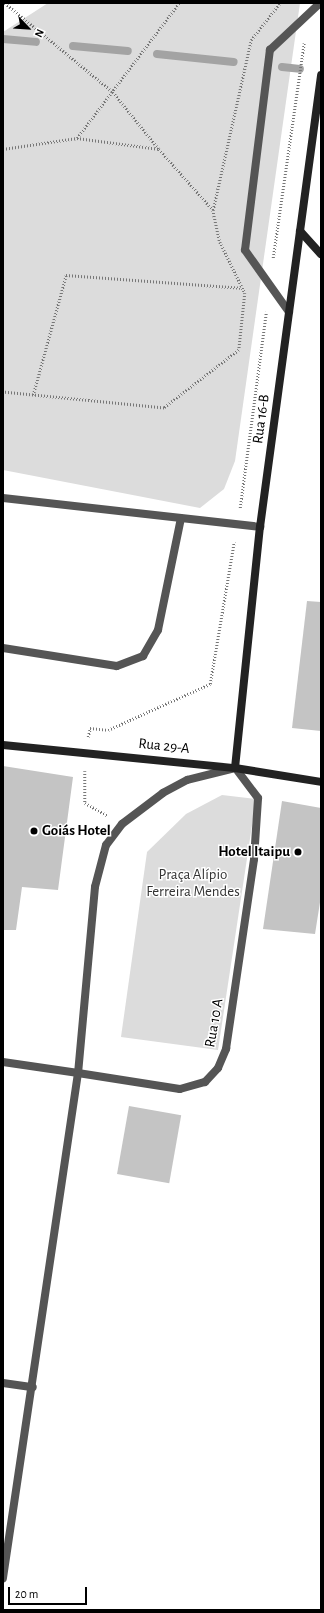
<!DOCTYPE html>
<meta charset="utf-8">
<style>
body{margin:0}
#map{position:relative;width:324px;height:1613px;overflow:hidden;background:#fff;font-family:"Alegreya Sans",sans-serif}
div>[style]{position:absolute}
[style*='--x']{left:calc(var(--x)*1px);top:calc(var(--y)*1px);width:calc(var(--w)*1px);rotate:calc(var(--a)*1deg)}
.green>*{inset:0;background:#dcdcdc}
.stream>*{height:8px;margin:-4px;padding:0 4px;transform-origin:4px;border-radius:4px;background:#a3a3a3}
.building>*{inset:0;background:#c4c4c4;transform-origin:0 0}
.path>*{height:2.5px;margin-top:-1.25px;transform-origin:0;background:repeating-linear-gradient(90deg,#777 0 1px,transparent 0 3px)}
.lane>*{height:8px;margin:-4px;padding:0 4px;transform-origin:4px;border-radius:4px;background:#555}
.street>*{height:8px;margin:-4px;padding:0 4px;transform-origin:4px;border-radius:4px;background:#555}
.secondary>*{height:8px;margin:-4px;padding:0 4px;transform-origin:4px;border-radius:4px;background:#222}
.dots>*{width:11px;height:11px;translate:-50% -50%;box-sizing:border-box;border:2px solid #fff;border-radius:50%}
span{translate:-50% -50%;white-space:nowrap;text-align:center;line-height:1.15;-webkit-text-stroke:3px #fff;paint-order:stroke}
.street-label{font-size:15px;color:#000}
.poi-label{font-size:15px;color:#000;font-weight:700}
.left{translate:0 -50%;text-align:left}
.right{translate:-100% -50%;text-align:right}
.park-label{font-size:15px;color:#333}
.frame{position:absolute;inset:0;border:4px solid #000;pointer-events:none}
.north{position:absolute;left:8px;top:8px;width:40px;height:40px;-webkit-text-stroke:3px #fff;paint-order:stroke;rotate:115deg;font-size:11px;font-weight:700;line-height:16px;text-align:center;color:#000}
.north::after{content:'';display:block;margin:auto;width:14px;height:18px;background:#000;clip-path:polygon(50% 0,100% 100%,50% 72%,0 100%)}
.scale{position:absolute;left:8px;top:1587px;width:79px;height:18px;box-sizing:border-box;border:2px solid #000;border-top:0;padding-left:5px;font-size:12px;line-height:14px;white-space:nowrap;color:#000;-webkit-text-stroke:3px #fff;paint-order:stroke}
</style>
<div id="map">
<div class="green">
<div style="clip-path:polygon(48px 3px,300px 3px,235px 461px,224px 489px,200px 508px,3px 470px,3px 32px)"></div>
<div style="clip-path:polygon(222px 795px,256px 799px,218px 1050px,121px 1037px,147px 852px,186px 814px)"></div>
</div>
<div class="stream">
<div style="--x:3;--y:39;--w:33;--a:5"></div>
<div style="--x:73;--y:46;--w:55;--a:5.2"></div>
<div style="--x:157;--y:54;--w:77;--a:5.9"></div>
<div style="--x:282;--y:67;--w:18;--a:6"></div>
</div>
<div class="building">
<div style="clip-path:polygon(307px 601px,321px 602px,321px 731px,292px 728px)"></div>
<div style="clip-path:polygon(3px 766px,73px 777px,58px 890px,22px 887px,16px 930px,3px 930px)"></div>
<div style="clip-path:polygon(282px 801px,321px 808px,321px 896px,315px 934px,263px 929px)"></div>
<div style="left:129px;top:1106px;width:53px;height:69px;rotate:10deg"></div>
</div>
<div class="path">
<div style="--x:5;--y:3;--w:140;--a:39.5"></div>
<div style="--x:113;--y:92;--w:73;--a:51.1"></div>
<div style="--x:77;--y:138;--w:169;--a:-52.9"></div>
<div style="--x:3;--y:149;--w:75;--a:-8.5"></div>
<div style="--x:77;--y:138;--w:83;--a:7.6"></div>
<div style="--x:159;--y:149;--w:81;--a:48.5"></div>
<div style="--x:213;--y:210;--w:33;--a:78"></div>
<div style="--x:220;--y:242;--w:57;--a:63.9"></div>
<div style="--x:245;--y:293;--w:57;--a:96"></div>
<div style="--x:239;--y:350;--w:95;--a:142.3"></div>
<div style="--x:164;--y:408;--w:162;--a:-174.3"></div>
<div style="--x:213;--y:210;--w:174;--a:-77.4"></div>
<div style="--x:251;--y:40;--w:47;--a:-51.9"></div>
<div style="--x:273;--y:258;--w:217;--a:-81.8"></div>
<div style="--x:33;--y:395;--w:124;--a:-74.6"></div>
<div style="--x:66;--y:275;--w:175;--a:4.2"></div>
<div style="--x:240;--y:508;--w:198;--a:-82.4"></div>
<div style="--x:88;--y:737;--w:9;--a:-77"></div>
<div style="--x:90;--y:728;--w:18;--a:6"></div>
<div style="--x:108;--y:730;--w:112;--a:-24.3"></div>
<div style="--x:210;--y:684;--w:144;--a:-80.4"></div>
<div style="--x:85;--y:771;--w:32;--a:90"></div>
<div style="--x:85;--y:803;--w:26;--a:29"></div>
</div>
<div class="lane">
<div style="--x:289;--y:312;--w:76;--a:-125.4"></div>
<div style="--x:245;--y:250;--w:202;--a:-82.9"></div>
<div style="--x:270;--y:50;--w:69;--a:-43.2"></div>
<div style="--x:3;--y:498;--w:259;--a:6.4"></div>
<div style="--x:3;--y:648;--w:115;--a:9"></div>
<div style="--x:117;--y:666;--w:28;--a:-21"></div>
<div style="--x:143;--y:656;--w:30;--a:-60"></div>
<div style="--x:158;--y:630;--w:114;--a:-78.4"></div>
</div>
<div class="street">
<div style="--x:3;--y:1062;--w:76;--a:8.3"></div>
<div style="--x:78;--y:1073;--w:103;--a:8.9"></div>
<div style="--x:180;--y:1089;--w:26;--a:-16"></div>
<div style="--x:205;--y:1082;--w:19;--a:-47"></div>
<div style="--x:218;--y:1068;--w:21;--a:-67"></div>
<div style="--x:226;--y:1049;--w:192;--a:-81.6"></div>
<div style="--x:254;--y:859;--w:61;--a:-86.2"></div>
<div style="--x:258;--y:798;--w:38;--a:-127"></div>
<div style="--x:235;--y:768;--w:49;--a:166"></div>
<div style="--x:187;--y:780;--w:27;--a:152"></div>
<div style="--x:163;--y:793;--w:51;--a:142.9"></div>
<div style="--x:122;--y:824;--w:26;--a:127"></div>
<div style="--x:106;--y:845;--w:43;--a:104.7"></div>
<div style="--x:95;--y:887;--w:187;--a:95.2"></div>
<div style="--x:78;--y:1073;--w:511;--a:98.45"></div>
<div style="--x:3;--y:1383;--w:30;--a:8"></div>
</div>
<div class="secondary">
<div style="--x:300;--y:231;--w:31;--a:48"></div>
<div style="--x:3;--y:745;--w:233;--a:5.7"></div>
<div style="--x:235;--y:768;--w:87;--a:9.2"></div>
<div style="--x:235;--y:768;--w:242;--a:-84.1"></div>
<div style="--x:260;--y:527;--w:456;--a:-82.3"></div>
</div>
<div class="dots">
<div style="left:34px;top:831px;background:#000"></div>
<div style="left:298px;top:852px;background:#000"></div>
</div>
<div class="street-label">
<span style="left:261px;top:419px;rotate:-82deg">Rua 16-B</span>
<span style="left:164px;top:746px;rotate:6deg">Rua 29-A</span>
<span style="left:214px;top:1023px;rotate:-80deg">Rua 10 A</span>
</div>
<div class="poi-label">
<span class="left" style="left:42px;top:831px">Goiás Hotel</span>
<span class="right" style="left:290px;top:852px">Hotel Itaipu</span>
</div>
<div class="park-label">
<span style="left:193px;top:883px">Praça Alípio<br>Ferreira Mendes</span>
</div>
<div class="frame"></div>
<div class="north">N</div>
<div class="scale">20 m</div>
</div>
